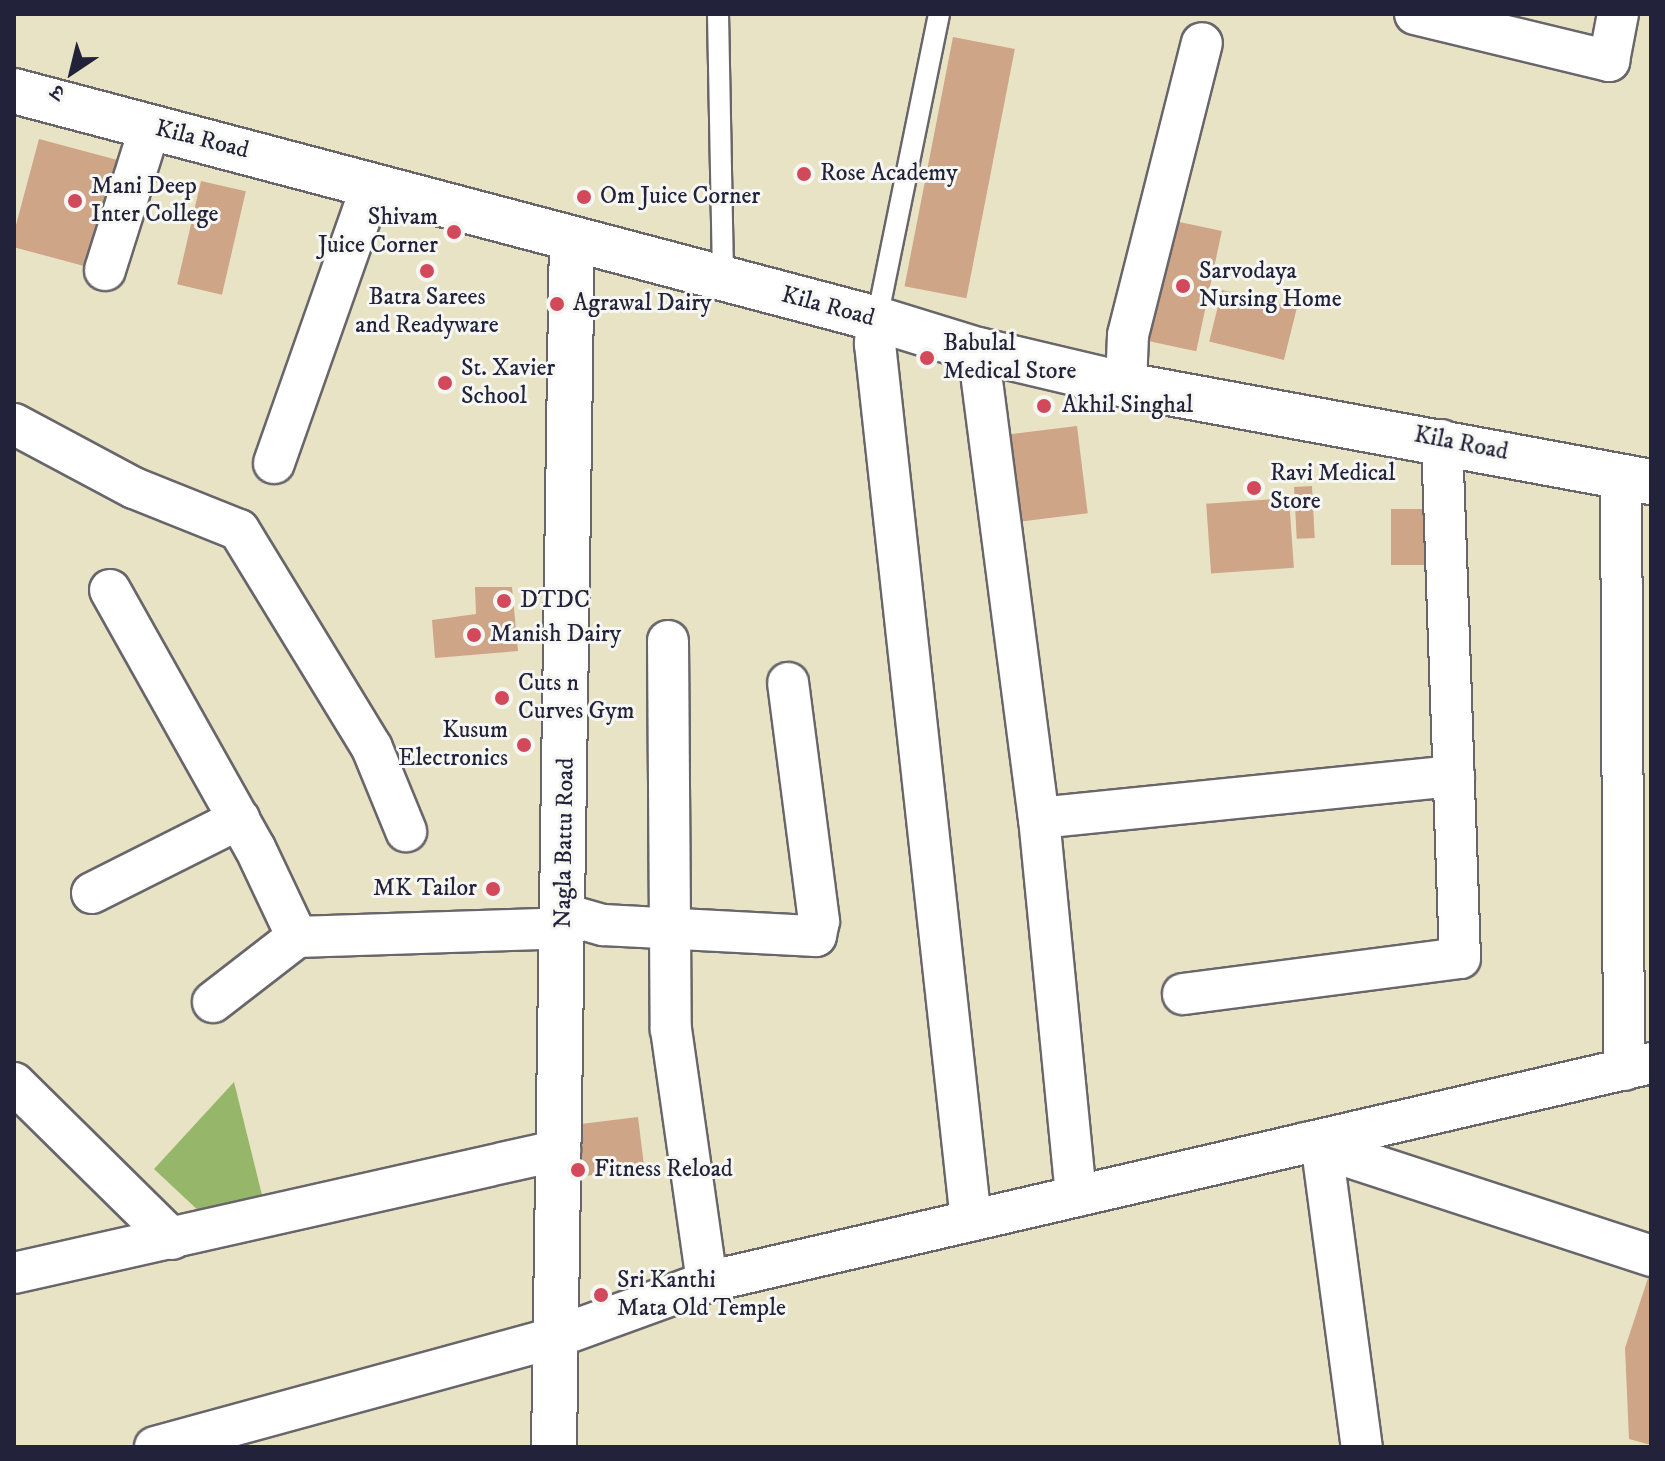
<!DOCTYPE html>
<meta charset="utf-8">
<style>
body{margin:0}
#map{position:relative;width:1665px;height:1461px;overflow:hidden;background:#e9e3c5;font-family:"IM FELL DW Pica","Noto Serif Devanagari",serif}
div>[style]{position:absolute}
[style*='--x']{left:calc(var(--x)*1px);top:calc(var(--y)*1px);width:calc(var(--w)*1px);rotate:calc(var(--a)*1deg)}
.forest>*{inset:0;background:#96b669}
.building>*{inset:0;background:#cea586;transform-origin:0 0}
.roads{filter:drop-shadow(2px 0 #68666b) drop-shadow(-2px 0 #68666b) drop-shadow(0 2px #68666b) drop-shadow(0 -2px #68666b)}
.service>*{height:20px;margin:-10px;padding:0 10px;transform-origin:10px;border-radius:10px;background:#fff}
.minor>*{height:40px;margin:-20px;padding:0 20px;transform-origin:20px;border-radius:20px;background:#fff}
.tertiary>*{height:44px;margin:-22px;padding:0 22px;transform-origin:22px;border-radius:22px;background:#fff}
.secondary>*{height:44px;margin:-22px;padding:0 22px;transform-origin:22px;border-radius:22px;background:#fff}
.dots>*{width:22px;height:22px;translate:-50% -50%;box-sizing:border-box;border:4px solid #f6f6f2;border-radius:50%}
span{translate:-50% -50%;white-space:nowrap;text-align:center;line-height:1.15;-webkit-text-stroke:6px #f6f6f2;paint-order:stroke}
.street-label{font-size:24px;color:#22223b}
.poi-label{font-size:24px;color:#22223b}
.left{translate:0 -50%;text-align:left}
.right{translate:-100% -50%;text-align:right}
.frame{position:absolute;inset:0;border:16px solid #22223b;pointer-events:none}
.north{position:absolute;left:32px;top:32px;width:80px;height:80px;-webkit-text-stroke:6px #f6f6f2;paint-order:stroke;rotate:215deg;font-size:22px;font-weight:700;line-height:32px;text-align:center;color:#22223b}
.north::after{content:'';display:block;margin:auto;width:28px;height:36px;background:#22223b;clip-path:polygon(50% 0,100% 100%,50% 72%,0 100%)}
</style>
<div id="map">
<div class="forest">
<div style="clip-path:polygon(234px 1082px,263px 1199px,202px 1214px,154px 1169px)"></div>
</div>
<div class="building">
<div style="left:953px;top:37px;width:63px;height:254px;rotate:11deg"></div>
<div style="left:39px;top:139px;width:84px;height:111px;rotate:15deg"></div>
<div style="left:201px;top:181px;width:46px;height:106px;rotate:13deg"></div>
<div style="left:1170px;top:220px;width:53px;height:123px;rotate:12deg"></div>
<div style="left:1222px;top:290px;width:77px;height:53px;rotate:14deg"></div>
<div style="left:1077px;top:426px;width:88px;height:71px;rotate:83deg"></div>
<div style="left:1312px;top:486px;width:52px;height:18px;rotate:87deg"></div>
<div style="left:1289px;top:498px;width:70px;height:83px;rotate:86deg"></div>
<div style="left:1391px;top:509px;width:44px;height:56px"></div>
<div style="clip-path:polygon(475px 587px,512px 587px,518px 651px,435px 658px,432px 620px,476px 614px)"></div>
<div style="left:638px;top:1117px;width:52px;height:74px;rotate:83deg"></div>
<div style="clip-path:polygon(1651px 1269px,1651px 1445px,1629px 1439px,1625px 1348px)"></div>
</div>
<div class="roads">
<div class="service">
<div style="--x:718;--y:14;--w:265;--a:88.9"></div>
<div style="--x:877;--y:319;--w:311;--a:-78.5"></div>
</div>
<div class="minor">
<div style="--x:1415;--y:14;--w:200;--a:13.6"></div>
<div style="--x:1609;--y:61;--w:48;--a:-79.2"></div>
<div style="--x:105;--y:270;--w:150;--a:-72.5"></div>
<div style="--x:877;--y:319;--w:25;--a:95"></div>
<div style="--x:875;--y:344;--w:882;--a:83.75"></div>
<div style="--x:978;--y:350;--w:472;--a:82.6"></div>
<div style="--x:1039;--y:818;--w:380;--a:84.4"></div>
<div style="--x:1126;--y:385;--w:50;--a:-87.7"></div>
<div style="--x:1128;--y:335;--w:301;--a:-75.8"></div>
<div style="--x:14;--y:424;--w:136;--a:28.1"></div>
<div style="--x:134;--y:488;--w:113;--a:21.8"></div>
<div style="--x:239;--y:530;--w:255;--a:58.6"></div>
<div style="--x:372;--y:748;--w:90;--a:67.7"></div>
<div style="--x:274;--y:463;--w:295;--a:-70.6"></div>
<div style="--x:1621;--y:477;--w:593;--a:89.71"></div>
<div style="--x:110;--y:590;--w:296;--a:60.7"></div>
<div style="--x:255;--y:848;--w:98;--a:64.7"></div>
<div style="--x:297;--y:937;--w:267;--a:-1.9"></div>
<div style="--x:668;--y:641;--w:388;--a:89.6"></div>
<div style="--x:671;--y:1029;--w:256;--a:81.9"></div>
<div style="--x:1039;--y:818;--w:417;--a:-5.8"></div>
<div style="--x:92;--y:893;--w:165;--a:-26.7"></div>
<div style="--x:564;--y:914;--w:41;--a:15.8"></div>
<div style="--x:603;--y:925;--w:213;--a:3"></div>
<div style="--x:816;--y:936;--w:15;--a:-79"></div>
<div style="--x:819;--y:921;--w:240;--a:-97.4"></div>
<div style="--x:1183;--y:994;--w:279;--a:-7.4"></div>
<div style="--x:1460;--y:958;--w:518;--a:-91.99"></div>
<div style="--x:213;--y:1002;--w:106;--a:-37.7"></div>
<div style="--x:14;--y:1083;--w:222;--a:44.6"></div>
<div style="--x:1306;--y:1143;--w:363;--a:18.1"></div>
<div style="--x:1322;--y:1149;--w:301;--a:82.4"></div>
<div style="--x:14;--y:1273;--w:560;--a:-12.7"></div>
<div style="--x:155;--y:1447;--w:416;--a:-15.3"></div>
<div style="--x:556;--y:1337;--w:161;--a:-20"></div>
<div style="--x:707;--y:1282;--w:969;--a:-13.06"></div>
</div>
<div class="tertiary">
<div style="--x:554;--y:1447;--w:1208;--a:-89.15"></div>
</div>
<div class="secondary">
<div style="--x:14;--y:91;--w:893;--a:14.8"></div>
<div style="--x:877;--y:319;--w:106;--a:17.1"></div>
<div style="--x:978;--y:350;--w:152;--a:13.3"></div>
<div style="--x:1126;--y:385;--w:534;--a:10.47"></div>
</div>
</div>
<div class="dots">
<div style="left:804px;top:174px;background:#d1495b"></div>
<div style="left:584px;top:197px;background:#d1495b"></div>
<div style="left:75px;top:201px;background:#d1495b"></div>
<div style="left:454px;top:232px;background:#d1495b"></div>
<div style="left:427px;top:271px;background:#d1495b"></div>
<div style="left:1183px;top:286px;background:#d1495b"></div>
<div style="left:557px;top:304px;background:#d1495b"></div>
<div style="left:927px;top:358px;background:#d1495b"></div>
<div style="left:445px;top:383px;background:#d1495b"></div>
<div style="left:1044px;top:406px;background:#d1495b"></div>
<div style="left:1254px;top:488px;background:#d1495b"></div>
<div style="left:504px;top:601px;background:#d1495b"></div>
<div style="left:474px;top:635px;background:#d1495b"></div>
<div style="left:502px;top:698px;background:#d1495b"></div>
<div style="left:524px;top:745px;background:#d1495b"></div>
<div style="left:493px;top:889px;background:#d1495b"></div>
<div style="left:578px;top:1170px;background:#d1495b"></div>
<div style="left:601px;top:1295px;background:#d1495b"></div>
</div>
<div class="street-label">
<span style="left:202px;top:140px;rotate:14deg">Kila Road</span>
<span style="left:828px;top:307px;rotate:15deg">Kila Road</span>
<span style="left:1461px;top:444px;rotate:11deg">Kila Road</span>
<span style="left:565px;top:843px;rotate:-89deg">Nagla Battu Road</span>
</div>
<div class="poi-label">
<span class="left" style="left:820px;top:174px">Rose Academy</span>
<span class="left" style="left:91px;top:201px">Mani Deep<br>Inter College</span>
<span class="left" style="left:600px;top:197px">Om Juice Corner</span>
<span class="right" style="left:438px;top:232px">Shivam<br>Juice Corner</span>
<span class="left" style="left:1199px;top:286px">Sarvodaya<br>Nursing Home</span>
<span style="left:427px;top:312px">Batra Sarees<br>and Readyware</span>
<span class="left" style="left:573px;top:304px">Agrawal Dairy</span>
<span class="left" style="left:943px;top:358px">Babulal<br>Medical Store</span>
<span class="left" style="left:461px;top:383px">St. Xavier<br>School</span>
<span class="left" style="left:1062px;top:406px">Akhil Singhal</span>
<span class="left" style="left:1270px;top:488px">Ravi Medical<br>Store</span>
<span class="left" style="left:520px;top:601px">DTDC</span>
<span class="left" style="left:490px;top:635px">Manish Dairy</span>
<span class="left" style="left:518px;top:698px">Cuts n<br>Curves Gym</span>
<span class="right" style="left:508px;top:745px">Kusum<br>Electronics</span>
<span class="right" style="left:477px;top:889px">MK Tailor</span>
<span class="left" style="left:594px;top:1170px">Fitness Reload</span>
<span class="left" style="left:617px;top:1295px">Sri Kanthi<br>Mata Old Temple</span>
</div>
<div class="frame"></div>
<div class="north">उ</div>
</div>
